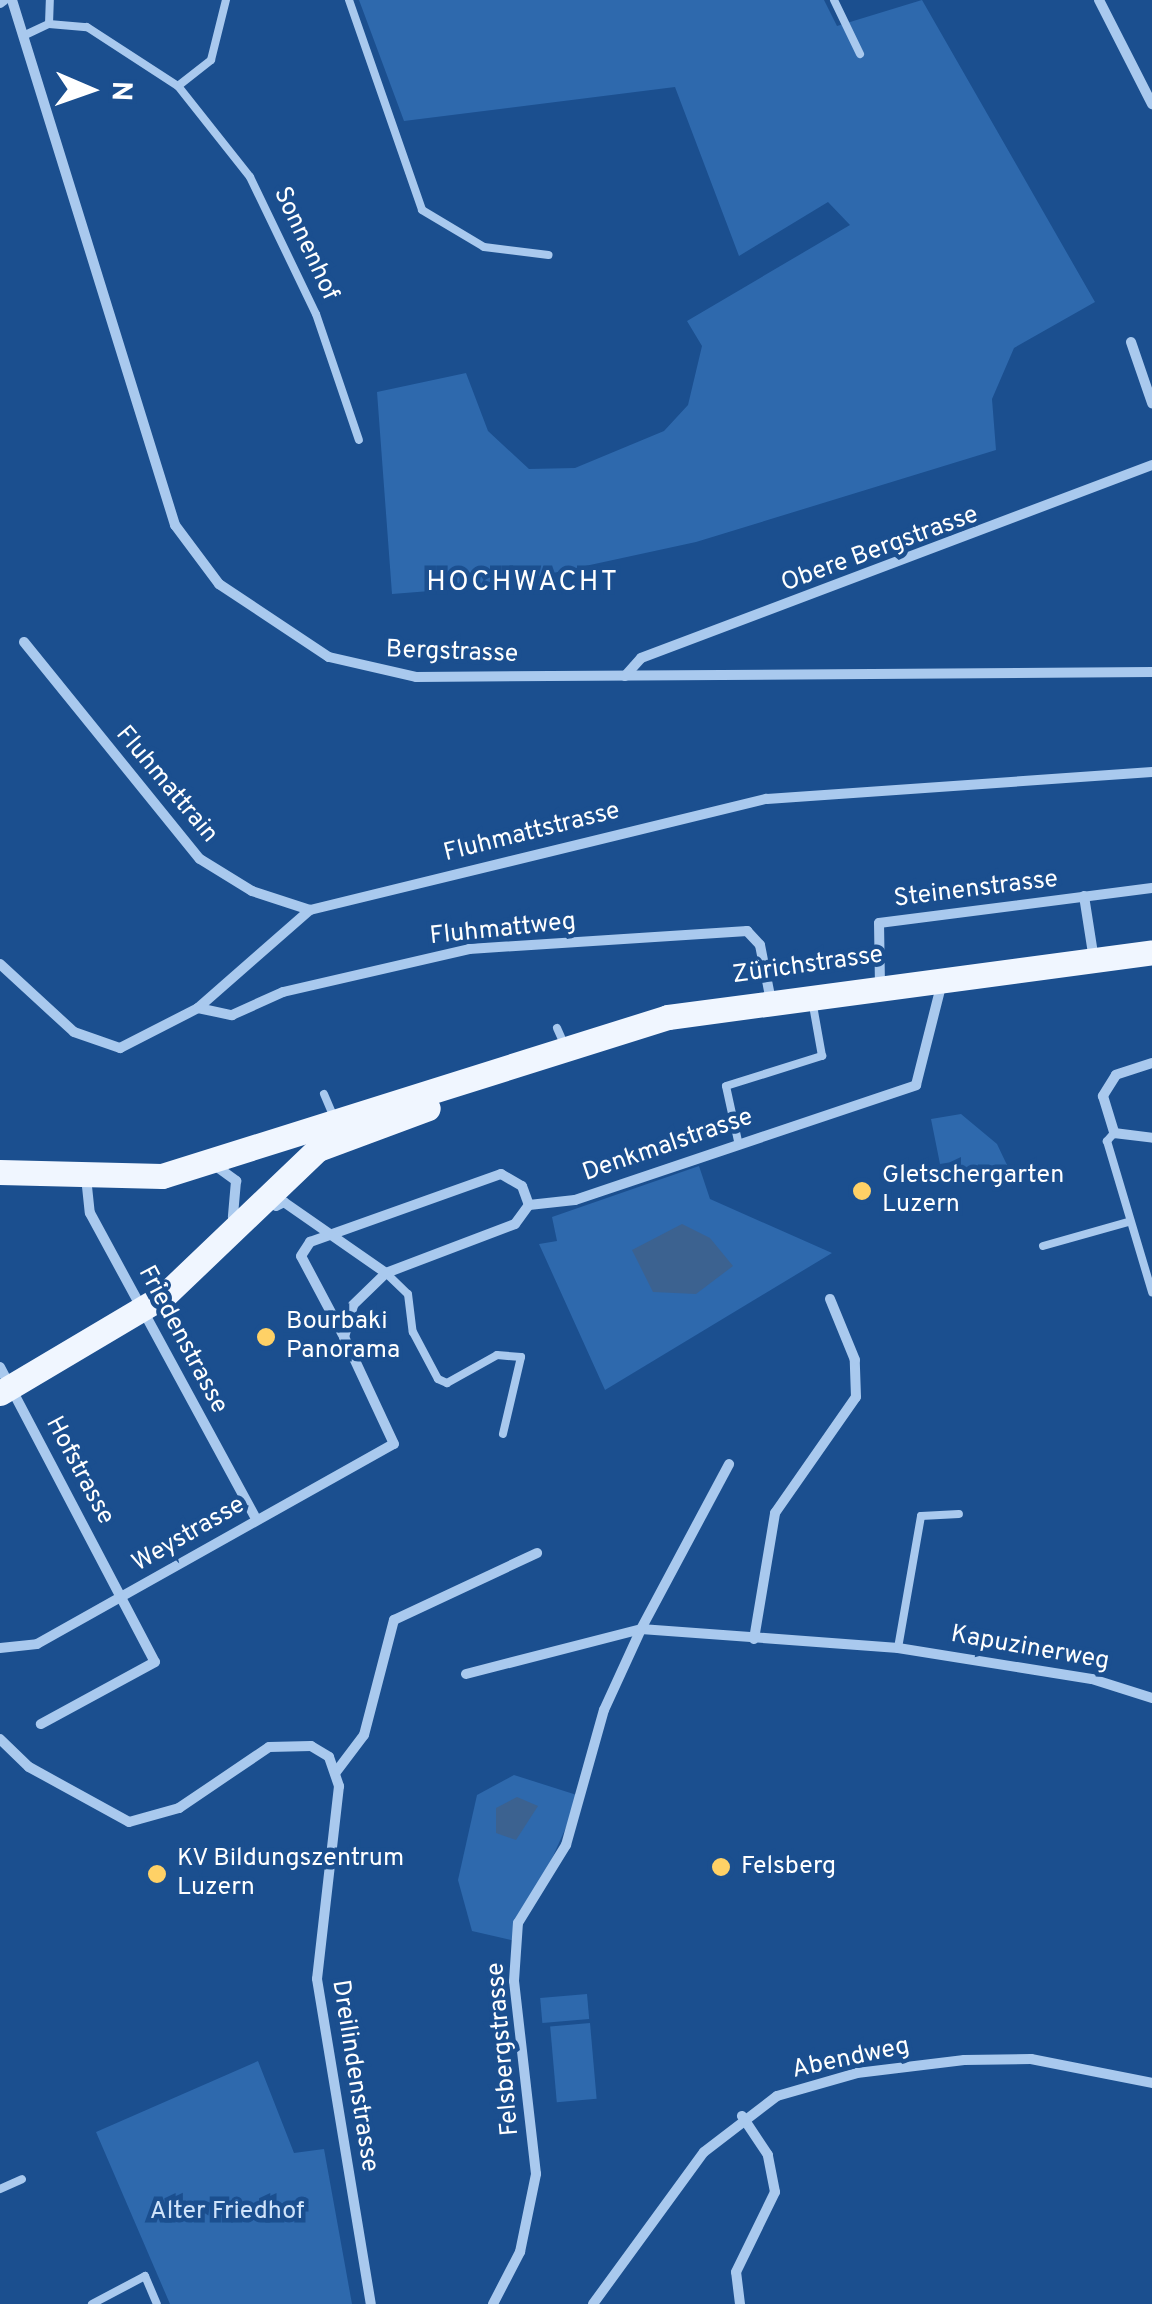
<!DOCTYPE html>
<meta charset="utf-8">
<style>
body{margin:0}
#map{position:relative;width:1152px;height:2304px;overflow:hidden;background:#1b4f8f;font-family:Overpass,sans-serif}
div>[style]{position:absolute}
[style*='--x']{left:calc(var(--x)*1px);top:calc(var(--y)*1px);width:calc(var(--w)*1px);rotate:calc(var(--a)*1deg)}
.green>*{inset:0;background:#2e69ad;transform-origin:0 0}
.water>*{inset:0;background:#3c6290}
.lane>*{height:8px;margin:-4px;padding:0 4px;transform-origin:4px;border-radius:4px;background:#a9c9ee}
.street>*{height:10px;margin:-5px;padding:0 5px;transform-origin:5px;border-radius:5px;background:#a9c9ee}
.primary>*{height:25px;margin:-12.5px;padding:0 12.5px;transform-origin:12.5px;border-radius:12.5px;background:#f0f6ff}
.dots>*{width:28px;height:28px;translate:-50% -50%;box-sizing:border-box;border:5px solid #1b4f8f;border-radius:50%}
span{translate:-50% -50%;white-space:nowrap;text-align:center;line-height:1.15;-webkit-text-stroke:9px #1b4f8f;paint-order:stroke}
.street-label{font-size:25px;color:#fff}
.poi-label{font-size:25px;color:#fff}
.left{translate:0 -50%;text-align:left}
.park-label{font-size:25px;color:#cfe3fa}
.neighbourhood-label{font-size:28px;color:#fff;letter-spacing:2.5px}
.north{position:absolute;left:40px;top:40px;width:100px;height:100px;-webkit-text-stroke:8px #1b4f8f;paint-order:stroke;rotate:92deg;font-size:28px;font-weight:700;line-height:40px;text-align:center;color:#fff}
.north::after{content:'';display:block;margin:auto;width:35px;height:45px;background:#fff;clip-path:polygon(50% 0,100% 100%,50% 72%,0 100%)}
</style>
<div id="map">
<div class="green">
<div style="clip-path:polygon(359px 0,824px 0,837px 26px,922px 0,1095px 302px,1014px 348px,992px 399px,996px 450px,696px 542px,493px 586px,392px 594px,377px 392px,466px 373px,488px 431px,529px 469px,575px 468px,664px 431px,688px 405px,702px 346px,687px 321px,850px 225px,828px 202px,739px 256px,675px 87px,404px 121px)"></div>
<div style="clip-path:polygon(961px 1114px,997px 1144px,1007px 1165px,958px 1174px,952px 1162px,940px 1164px,931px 1119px)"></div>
<div style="clip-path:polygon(699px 1166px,710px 1199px,832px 1253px,605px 1390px,539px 1244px,557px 1241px,552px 1217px)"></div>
<div style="clip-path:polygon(514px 1775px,580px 1796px,515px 1941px,472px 1931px,458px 1880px,477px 1795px)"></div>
<div style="left:587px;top:1994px;width:25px;height:47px;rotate:85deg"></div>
<div style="left:590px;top:2023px;width:76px;height:40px;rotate:85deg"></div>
<div style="clip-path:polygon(258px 2061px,294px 2153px,324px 2149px,352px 2304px,170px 2304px,96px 2132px)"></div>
</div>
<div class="water">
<div style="clip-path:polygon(682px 1224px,710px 1238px,733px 1266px,696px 1294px,653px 1292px,632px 1250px)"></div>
<div style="clip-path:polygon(517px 1797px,538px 1806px,516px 1840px,496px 1833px,496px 1808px)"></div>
</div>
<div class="lane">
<div style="--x:349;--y:0;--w:222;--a:70.8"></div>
<div style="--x:422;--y:210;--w:72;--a:30.8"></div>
<div style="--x:484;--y:247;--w:65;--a:7"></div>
<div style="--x:834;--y:0;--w:60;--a:64.3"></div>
<div style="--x:49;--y:24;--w:24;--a:-88"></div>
<div style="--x:23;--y:36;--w:29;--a:-25"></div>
<div style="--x:49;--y:24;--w:38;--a:5"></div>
<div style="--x:87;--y:27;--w:108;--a:33"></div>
<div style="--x:178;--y:86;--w:42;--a:-38.2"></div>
<div style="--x:211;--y:60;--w:62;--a:-76"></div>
<div style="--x:178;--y:86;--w:116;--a:51.6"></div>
<div style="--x:250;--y:177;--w:152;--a:64.3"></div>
<div style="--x:316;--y:314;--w:133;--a:71.2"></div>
<div style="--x:557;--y:1028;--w:20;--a:66"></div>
<div style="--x:324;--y:1094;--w:25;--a:67"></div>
<div style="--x:1114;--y:1133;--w:11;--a:131"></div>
<div style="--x:1107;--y:1141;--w:158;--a:73.4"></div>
<div style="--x:738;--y:1141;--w:56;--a:-102.3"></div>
<div style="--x:726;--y:1086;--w:101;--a:-17.4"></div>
<div style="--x:822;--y:1056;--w:57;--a:-100.1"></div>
<div style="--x:1043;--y:1246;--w:88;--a:-15.8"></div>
<div style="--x:386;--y:1273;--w:30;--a:44"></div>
<div style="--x:408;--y:1294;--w:38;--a:83"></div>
<div style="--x:413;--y:1332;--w:53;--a:62"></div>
<div style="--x:438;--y:1379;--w:10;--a:24"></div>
<div style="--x:447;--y:1383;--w:57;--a:-29.2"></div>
<div style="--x:497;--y:1355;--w:24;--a:5"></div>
<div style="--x:521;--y:1357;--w:79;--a:103.2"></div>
<div style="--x:898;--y:1648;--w:134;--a:-80.1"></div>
<div style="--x:921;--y:1516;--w:38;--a:-3"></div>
<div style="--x:0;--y:2189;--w:24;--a:-24"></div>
<div style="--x:92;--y:2304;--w:60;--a:-27.8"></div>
<div style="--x:145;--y:2276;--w:30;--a:67"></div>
</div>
<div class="street">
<div style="--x:12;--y:0;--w:550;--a:72.75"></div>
<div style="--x:175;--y:525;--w:74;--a:53.3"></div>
<div style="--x:219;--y:584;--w:132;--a:33.6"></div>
<div style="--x:329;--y:657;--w:89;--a:12.9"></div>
<div style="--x:416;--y:677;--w:736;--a:-0.39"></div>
<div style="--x:1099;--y:0;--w:117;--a:63"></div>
<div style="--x:0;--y:3;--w:5;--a:-37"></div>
<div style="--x:1131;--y:342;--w:65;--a:71"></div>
<div style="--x:24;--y:642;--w:279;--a:51"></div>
<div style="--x:200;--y:859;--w:61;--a:31.6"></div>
<div style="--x:252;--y:891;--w:61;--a:18.1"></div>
<div style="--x:625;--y:676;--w:24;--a:-48"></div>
<div style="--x:641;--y:658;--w:546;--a:-20.69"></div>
<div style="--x:1084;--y:896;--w:65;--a:81.1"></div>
<div style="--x:0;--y:964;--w:100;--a:42.6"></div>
<div style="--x:74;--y:1032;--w:49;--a:19.2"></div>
<div style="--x:120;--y:1048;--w:88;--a:-27.1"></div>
<div style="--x:198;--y:1008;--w:149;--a:-41.2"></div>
<div style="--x:310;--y:910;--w:470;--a:-13.7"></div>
<div style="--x:767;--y:799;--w:386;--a:-4"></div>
<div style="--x:880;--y:986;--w:63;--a:-90.9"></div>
<div style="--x:879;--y:923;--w:275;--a:-7.3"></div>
<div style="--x:198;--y:1008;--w:35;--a:12"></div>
<div style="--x:232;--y:1015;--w:56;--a:-24.3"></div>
<div style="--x:283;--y:992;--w:191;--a:-13"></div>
<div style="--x:469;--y:949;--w:279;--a:-3.7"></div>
<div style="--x:747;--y:931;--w:19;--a:47"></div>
<div style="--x:760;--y:945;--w:57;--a:78.9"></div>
<div style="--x:1152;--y:1063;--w:38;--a:162"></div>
<div style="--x:1116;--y:1075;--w:25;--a:122"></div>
<div style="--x:1103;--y:1096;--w:39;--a:73"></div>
<div style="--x:1114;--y:1133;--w:38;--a:7"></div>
<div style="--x:213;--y:1164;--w:29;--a:36"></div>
<div style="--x:236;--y:1181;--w:36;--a:95"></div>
<div style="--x:86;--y:1177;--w:36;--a:84"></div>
<div style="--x:90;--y:1213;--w:348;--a:61.5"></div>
<div style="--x:529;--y:1205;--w:46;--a:-6.2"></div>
<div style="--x:575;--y:1200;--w:360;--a:-18.6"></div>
<div style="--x:916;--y:1085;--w:106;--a:-75.8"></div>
<div style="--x:386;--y:1273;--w:138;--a:-20.8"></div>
<div style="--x:515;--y:1224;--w:24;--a:-54"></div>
<div style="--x:343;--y:1335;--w:89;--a:-118"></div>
<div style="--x:301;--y:1256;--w:17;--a:-57"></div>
<div style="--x:310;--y:1242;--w:203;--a:-19.6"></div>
<div style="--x:501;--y:1174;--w:24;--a:30"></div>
<div style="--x:522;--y:1186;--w:20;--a:70"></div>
<div style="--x:0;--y:1367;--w:333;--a:62.3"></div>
<div style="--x:155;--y:1662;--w:130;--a:151.5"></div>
<div style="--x:754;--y:1639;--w:128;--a:-80.5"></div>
<div style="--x:775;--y:1513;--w:141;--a:-55.1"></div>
<div style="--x:856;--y:1397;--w:37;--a:-92"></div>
<div style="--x:855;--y:1360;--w:66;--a:-112.3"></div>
<div style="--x:0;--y:1648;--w:37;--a:-6"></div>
<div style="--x:37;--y:1644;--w:409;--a:-29.3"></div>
<div style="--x:394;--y:1444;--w:118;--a:-115"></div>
<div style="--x:344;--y:1337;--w:33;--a:-74"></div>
<div style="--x:353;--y:1305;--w:46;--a:-44.1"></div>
<div style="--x:386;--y:1273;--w:124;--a:-145.2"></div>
<div style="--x:284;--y:1202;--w:9;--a:153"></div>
<div style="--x:466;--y:1674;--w:181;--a:-14.4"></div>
<div style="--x:641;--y:1629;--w:258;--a:4.2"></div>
<div style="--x:898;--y:1648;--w:196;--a:9.1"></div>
<div style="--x:1092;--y:1679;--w:63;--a:17.6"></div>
<div style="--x:0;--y:1739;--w:40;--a:44"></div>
<div style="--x:29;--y:1767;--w:114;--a:28.8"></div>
<div style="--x:129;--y:1822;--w:52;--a:-15.6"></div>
<div style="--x:179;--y:1808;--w:109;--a:-34.1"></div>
<div style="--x:269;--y:1747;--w:42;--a:-1.4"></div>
<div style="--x:311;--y:1746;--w:21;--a:31"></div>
<div style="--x:329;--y:1757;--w:31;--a:71"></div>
<div style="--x:339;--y:1786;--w:194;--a:96.5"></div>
<div style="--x:317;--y:1979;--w:329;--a:80.6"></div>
<div style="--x:336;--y:1772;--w:46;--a:-52.9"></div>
<div style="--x:364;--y:1735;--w:119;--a:-75.4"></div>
<div style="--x:394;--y:1620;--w:158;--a:-25.1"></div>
<div style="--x:493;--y:2304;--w:59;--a:-62.6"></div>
<div style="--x:520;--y:2252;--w:80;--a:-78.4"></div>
<div style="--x:536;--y:2174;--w:194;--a:-96.5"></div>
<div style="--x:514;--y:1981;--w:58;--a:-86.1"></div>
<div style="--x:518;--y:1923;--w:92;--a:-58.4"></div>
<div style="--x:566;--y:1845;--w:140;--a:-74.3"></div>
<div style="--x:604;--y:1710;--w:89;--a:-65.4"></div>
<div style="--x:641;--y:1629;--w:187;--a:-61.9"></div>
<div style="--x:593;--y:2304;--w:188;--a:-53.9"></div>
<div style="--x:704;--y:2152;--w:92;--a:-37.5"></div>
<div style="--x:777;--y:2096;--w:83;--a:-16"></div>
<div style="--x:857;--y:2073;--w:108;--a:-6.9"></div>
<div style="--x:964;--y:2060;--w:67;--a:-0.9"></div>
<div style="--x:1031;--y:2059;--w:123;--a:11.2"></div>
<div style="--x:740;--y:2304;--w:32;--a:-97"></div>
<div style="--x:736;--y:2272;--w:89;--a:-64"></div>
<div style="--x:775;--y:2192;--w:38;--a:-101"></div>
<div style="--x:768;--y:2155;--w:47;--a:-123.7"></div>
</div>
<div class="primary">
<div style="--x:0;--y:1172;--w:162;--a:1.4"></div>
<div style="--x:162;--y:1176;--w:530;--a:-17.44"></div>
<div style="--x:668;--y:1017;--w:488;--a:-7.6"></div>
<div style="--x:0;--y:1393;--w:192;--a:-30.7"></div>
<div style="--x:165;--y:1295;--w:211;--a:-43.7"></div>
<div style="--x:318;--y:1149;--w:117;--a:-20.4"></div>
</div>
<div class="dots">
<div style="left:862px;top:1191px;background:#ffd166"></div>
<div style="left:266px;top:1337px;background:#ffd166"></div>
<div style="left:721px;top:1867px;background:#ffd166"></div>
<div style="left:157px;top:1874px;background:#ffd166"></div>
</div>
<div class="street-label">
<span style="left:305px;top:244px;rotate:65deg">Sonnenhof</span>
<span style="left:880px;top:550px;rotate:-20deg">Obere Bergstrasse</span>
<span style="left:452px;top:653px;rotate:2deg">Bergstrasse</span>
<span style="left:166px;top:785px;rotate:50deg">Fluhmattrain</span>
<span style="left:532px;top:833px;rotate:-14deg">Fluhmattstrasse</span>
<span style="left:976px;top:890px;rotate:-7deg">Steinenstrasse</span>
<span style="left:503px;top:930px;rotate:-6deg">Fluhmattweg</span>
<span style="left:808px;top:966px;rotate:-8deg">Zürichstrasse</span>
<span style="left:668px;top:1146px;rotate:-19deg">Denkmalstrasse</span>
<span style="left:182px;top:1340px;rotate:62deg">Friedenstrasse</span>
<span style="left:79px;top:1471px;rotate:62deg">Hofstrasse</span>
<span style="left:189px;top:1535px;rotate:-30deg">Weystrasse</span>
<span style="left:1030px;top:1649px;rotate:10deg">Kapuzinerweg</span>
<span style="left:504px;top:2049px;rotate:-95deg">Felsbergstrasse</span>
<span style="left:851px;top:2059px;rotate:-12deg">Abendweg</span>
<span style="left:354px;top:2076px;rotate:81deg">Dreilindenstrasse</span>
</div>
<div class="poi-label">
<span class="left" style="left:882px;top:1191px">Gletschergarten<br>Luzern</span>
<span class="left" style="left:286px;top:1337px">Bourbaki<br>Panorama</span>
<span class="left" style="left:177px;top:1874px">KV Bildungszentrum<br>Luzern</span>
<span class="left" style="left:741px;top:1867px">Felsberg</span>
</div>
<div class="park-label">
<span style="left:227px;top:2212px">Alter Friedhof</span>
</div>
<div class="neighbourhood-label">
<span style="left:523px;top:583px">HOCHWACHT</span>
</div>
<div class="north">N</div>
</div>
